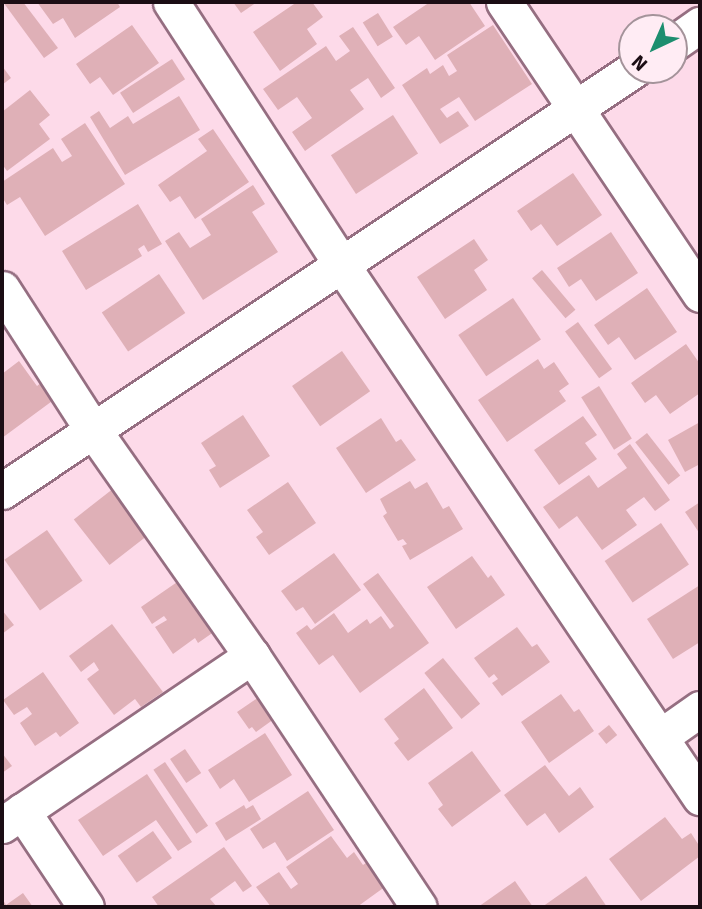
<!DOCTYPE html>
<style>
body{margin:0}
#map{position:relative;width:702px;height:909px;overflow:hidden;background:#fddae9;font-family:Signika,sans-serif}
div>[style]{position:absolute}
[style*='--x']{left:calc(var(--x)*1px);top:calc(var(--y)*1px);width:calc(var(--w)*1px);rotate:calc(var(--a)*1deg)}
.building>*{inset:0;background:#dfb0b7;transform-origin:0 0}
.roads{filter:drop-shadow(2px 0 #956e81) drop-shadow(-2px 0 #956e81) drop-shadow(0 2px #956e81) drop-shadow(0 -2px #956e81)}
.street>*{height:35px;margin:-17.5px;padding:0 17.5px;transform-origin:17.5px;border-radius:17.5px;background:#fff}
span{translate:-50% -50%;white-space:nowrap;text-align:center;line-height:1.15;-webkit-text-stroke:7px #ffecf4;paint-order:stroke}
.frame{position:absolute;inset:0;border:4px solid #1b0d14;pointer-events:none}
.north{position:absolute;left:618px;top:14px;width:70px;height:70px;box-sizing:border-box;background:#ffecf4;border:2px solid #a4939a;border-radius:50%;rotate:224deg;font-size:19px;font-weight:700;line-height:28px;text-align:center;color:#1b0d14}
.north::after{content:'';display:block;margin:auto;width:24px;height:32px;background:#1d8e6f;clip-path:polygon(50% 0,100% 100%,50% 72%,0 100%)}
</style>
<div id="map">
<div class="building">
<div style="clip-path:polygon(3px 2px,23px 2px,58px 48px,44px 58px)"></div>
<div style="clip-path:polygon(37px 2px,117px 2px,120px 7px,75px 38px,63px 18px,53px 24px)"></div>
<div style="clip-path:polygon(233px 2px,257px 2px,241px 13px)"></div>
<div style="clip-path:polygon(297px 2px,312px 2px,323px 17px,307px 29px,317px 44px,280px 71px,253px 32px)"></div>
<div style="clip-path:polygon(430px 2px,469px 2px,485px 26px,435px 60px,419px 36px,406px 45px,393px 27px)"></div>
<div style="left:378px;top:13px;width:28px;height:18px;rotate:58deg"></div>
<div style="clip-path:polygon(132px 25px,159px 63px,113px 95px,100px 77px,90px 84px,76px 64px)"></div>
<div style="clip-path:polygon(493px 25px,532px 84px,475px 121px,459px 97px,440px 109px,447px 118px,458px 111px,469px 126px,440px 144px,402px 85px,427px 68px,430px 74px,443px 65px,449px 76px,457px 71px,447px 55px)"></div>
<div style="clip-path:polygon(353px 27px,395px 88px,381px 98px,368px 78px,350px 90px,364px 109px,305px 151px,292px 132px,312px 118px,297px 97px,278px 110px,263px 89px,326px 46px,336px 61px,350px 51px,339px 36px)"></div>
<div style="left:172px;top:59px;width:24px;height:62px;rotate:57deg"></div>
<div style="clip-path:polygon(2px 66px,11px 78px,2px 85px)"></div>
<div style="clip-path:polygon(30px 90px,50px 115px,39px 124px,50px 139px,7px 171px,2px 164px,2px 112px)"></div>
<div style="clip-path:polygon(179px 96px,200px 130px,125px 175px,90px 117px,99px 111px,110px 128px,128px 116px,133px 124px)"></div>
<div style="left:393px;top:115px;width:46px;height:74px;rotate:57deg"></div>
<div style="clip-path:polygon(85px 123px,125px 184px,45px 236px,20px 197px,7px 205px,2px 197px,2px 182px,53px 148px,62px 162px,72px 156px,61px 139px)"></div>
<div style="clip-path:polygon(213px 129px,249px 182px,195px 219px,180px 196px,170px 202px,158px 185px,207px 151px,198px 139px)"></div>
<div style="clip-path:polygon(573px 173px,602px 215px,557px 246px,541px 224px,531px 231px,517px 211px)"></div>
<div style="clip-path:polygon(253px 185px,265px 204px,252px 212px,278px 252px,203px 300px,165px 241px,179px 232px,190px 248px,211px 235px,201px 219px)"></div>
<div style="clip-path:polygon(138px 204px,162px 244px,148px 252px,144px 245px,138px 249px,142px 256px,86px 290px,62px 251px)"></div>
<div style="clip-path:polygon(611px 232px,638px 273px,596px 301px,581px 279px,569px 287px,557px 268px)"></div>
<div style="clip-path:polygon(474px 239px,488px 260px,474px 270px,487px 290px,445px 319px,417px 277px)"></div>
<div style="left:542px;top:270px;width:52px;height:13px;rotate:50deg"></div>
<div style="left:159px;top:274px;width:47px;height:69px;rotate:56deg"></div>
<div style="clip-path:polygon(647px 288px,677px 332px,635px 360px,619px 337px,608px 345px,594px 325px)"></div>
<div style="left:513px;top:298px;width:50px;height:66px;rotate:56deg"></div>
<div style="left:578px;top:322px;width:58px;height:16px;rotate:54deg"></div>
<div style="clip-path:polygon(686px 344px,700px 364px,700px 393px,670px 414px,656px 395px,645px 403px,631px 383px)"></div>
<div style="left:342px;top:351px;width:49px;height:61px;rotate:55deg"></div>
<div style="clip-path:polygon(538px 359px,544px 369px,554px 362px,569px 384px,559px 391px,566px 401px,507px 442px,478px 400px)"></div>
<div style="clip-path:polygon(19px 361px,37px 386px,46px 379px,59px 396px,2px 438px,2px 374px)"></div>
<div style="left:599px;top:386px;width:62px;height:21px;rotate:58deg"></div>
<div style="clip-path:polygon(243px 415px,270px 456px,220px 488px,209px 470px,216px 466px,201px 443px)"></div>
<div style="clip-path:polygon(583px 416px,597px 435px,585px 443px,597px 459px,559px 485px,534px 450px)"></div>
<div style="clip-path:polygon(381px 418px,396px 442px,401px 439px,416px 460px,366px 493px,336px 448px)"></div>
<div style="clip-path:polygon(700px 422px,700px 464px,685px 472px,668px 440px)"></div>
<div style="left:647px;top:433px;width:54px;height:15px;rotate:52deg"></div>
<div style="clip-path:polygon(630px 444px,670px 500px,655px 511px,644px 497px,626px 510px,637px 525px,602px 550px,577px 516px,559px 529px,543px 507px,589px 475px,598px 488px,627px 468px,617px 454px)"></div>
<div style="clip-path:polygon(410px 481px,415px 489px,427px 482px,443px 509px,449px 506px,463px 529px,410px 560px,402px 546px,407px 544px,403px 539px,398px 541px,383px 516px,387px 513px,380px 499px)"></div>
<div style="clip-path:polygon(288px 482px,316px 523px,269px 555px,256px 537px,263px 532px,247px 510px)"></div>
<div style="left:114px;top:488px;width:58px;height:51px;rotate:52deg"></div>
<div style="clip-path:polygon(700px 502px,700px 534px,685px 512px)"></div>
<div style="left:661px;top:523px;width:50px;height:68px;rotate:56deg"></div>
<div style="left:47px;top:530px;width:62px;height:52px;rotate:55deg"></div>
<div style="clip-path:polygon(334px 553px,361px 590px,315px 624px,303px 607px,296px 611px,281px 591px)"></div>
<div style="clip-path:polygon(472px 556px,488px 578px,491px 575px,505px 595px,456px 629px,427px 587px)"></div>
<div style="clip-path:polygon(378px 573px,429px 643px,360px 693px,333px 655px,319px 665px,296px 633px,307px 625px,311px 630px,334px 613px,348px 633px,367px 619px,370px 624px,381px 616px,390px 629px,394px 626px,363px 584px)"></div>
<div style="clip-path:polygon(183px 578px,218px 629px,198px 643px,195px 638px,173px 654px,155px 627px,167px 620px,164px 616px,152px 624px,141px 607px)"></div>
<div style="clip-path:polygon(700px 585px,700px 642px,673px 659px,647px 619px)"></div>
<div style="clip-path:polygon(2px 610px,14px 625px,2px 634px)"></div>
<div style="clip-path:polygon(112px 624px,163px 692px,141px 707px,135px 699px,114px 715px,87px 679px,99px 670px,94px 662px,81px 672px,69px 656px)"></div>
<div style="clip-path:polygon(517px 627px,532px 647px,537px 644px,550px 662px,502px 696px,492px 683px,498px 679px,494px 674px,489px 678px,474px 658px)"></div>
<div style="left:443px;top:658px;width:59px;height:24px;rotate:51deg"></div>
<div style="clip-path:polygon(43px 672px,79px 723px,60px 737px,56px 732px,35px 746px,20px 723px,32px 714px,27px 707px,14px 715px,3px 700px)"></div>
<div style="clip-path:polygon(424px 688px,453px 728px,408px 761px,394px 743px,399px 739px,384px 719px)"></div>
<div style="clip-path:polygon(561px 694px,574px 712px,579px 709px,594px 731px,549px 763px,521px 722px)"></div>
<div style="clip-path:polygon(259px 697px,274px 719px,256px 732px,252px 727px,249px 729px,237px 712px)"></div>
<div style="left:609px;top:725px;width:13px;height:14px;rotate:51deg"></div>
<div style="clip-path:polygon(265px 733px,292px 775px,249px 802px,234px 779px,220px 789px,208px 770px)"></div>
<div style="left:185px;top:749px;width:29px;height:18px;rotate:56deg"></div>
<div style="clip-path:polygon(472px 751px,501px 791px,452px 827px,438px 809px,443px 805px,428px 783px)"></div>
<div style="clip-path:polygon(2px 753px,12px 766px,2px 773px)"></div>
<div style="left:165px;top:762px;width:77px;height:14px;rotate:56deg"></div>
<div style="clip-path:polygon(545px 765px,569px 796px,580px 787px,594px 807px,559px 833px,545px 813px,527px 826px,504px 795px)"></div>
<div style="clip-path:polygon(147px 774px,192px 842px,178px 851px,156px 820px,103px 856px,78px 820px)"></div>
<div style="clip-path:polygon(308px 791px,334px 830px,287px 861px,275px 842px,263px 849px,250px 829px)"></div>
<div style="clip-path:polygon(244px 805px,246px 809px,253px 805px,261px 819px,226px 841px,215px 823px)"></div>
<div style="clip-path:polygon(665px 817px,682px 839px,691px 833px,700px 847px,700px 856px,641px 901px,609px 859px)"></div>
<div style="left:153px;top:831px;width:33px;height:43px;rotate:55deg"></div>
<div style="clip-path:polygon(331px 836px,347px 858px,354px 852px,363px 865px,369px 861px,386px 886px,357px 907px,271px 907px,256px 887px,279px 872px,291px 889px,298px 884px,286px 867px)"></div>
<div style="clip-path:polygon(224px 847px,252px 886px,243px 892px,235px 881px,210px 899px,217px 907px,159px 907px,152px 897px)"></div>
<div style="clip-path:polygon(586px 876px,607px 907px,542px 907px)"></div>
<div style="clip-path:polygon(515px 881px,533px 907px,478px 907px)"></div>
<div style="clip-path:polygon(23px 893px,33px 907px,2px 907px,2px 898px,6px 905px)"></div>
</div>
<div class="roads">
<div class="street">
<div style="--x:171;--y:2;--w:312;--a:57"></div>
<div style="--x:341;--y:264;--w:643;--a:56.04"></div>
<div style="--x:504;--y:2;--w:352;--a:56.1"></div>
<div style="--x:674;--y:43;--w:32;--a:-35"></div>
<div style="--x:2;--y:289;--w:168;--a:57.2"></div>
<div style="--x:93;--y:430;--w:276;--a:54.9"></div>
<div style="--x:252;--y:656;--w:301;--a:56.4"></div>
<div style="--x:2;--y:491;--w:759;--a:-33.71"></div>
<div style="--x:660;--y:737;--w:49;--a:-35"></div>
<div style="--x:22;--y:811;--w:115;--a:56.3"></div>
<div style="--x:2;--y:825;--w:302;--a:-34.1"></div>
</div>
</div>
<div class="frame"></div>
<div class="north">N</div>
</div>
